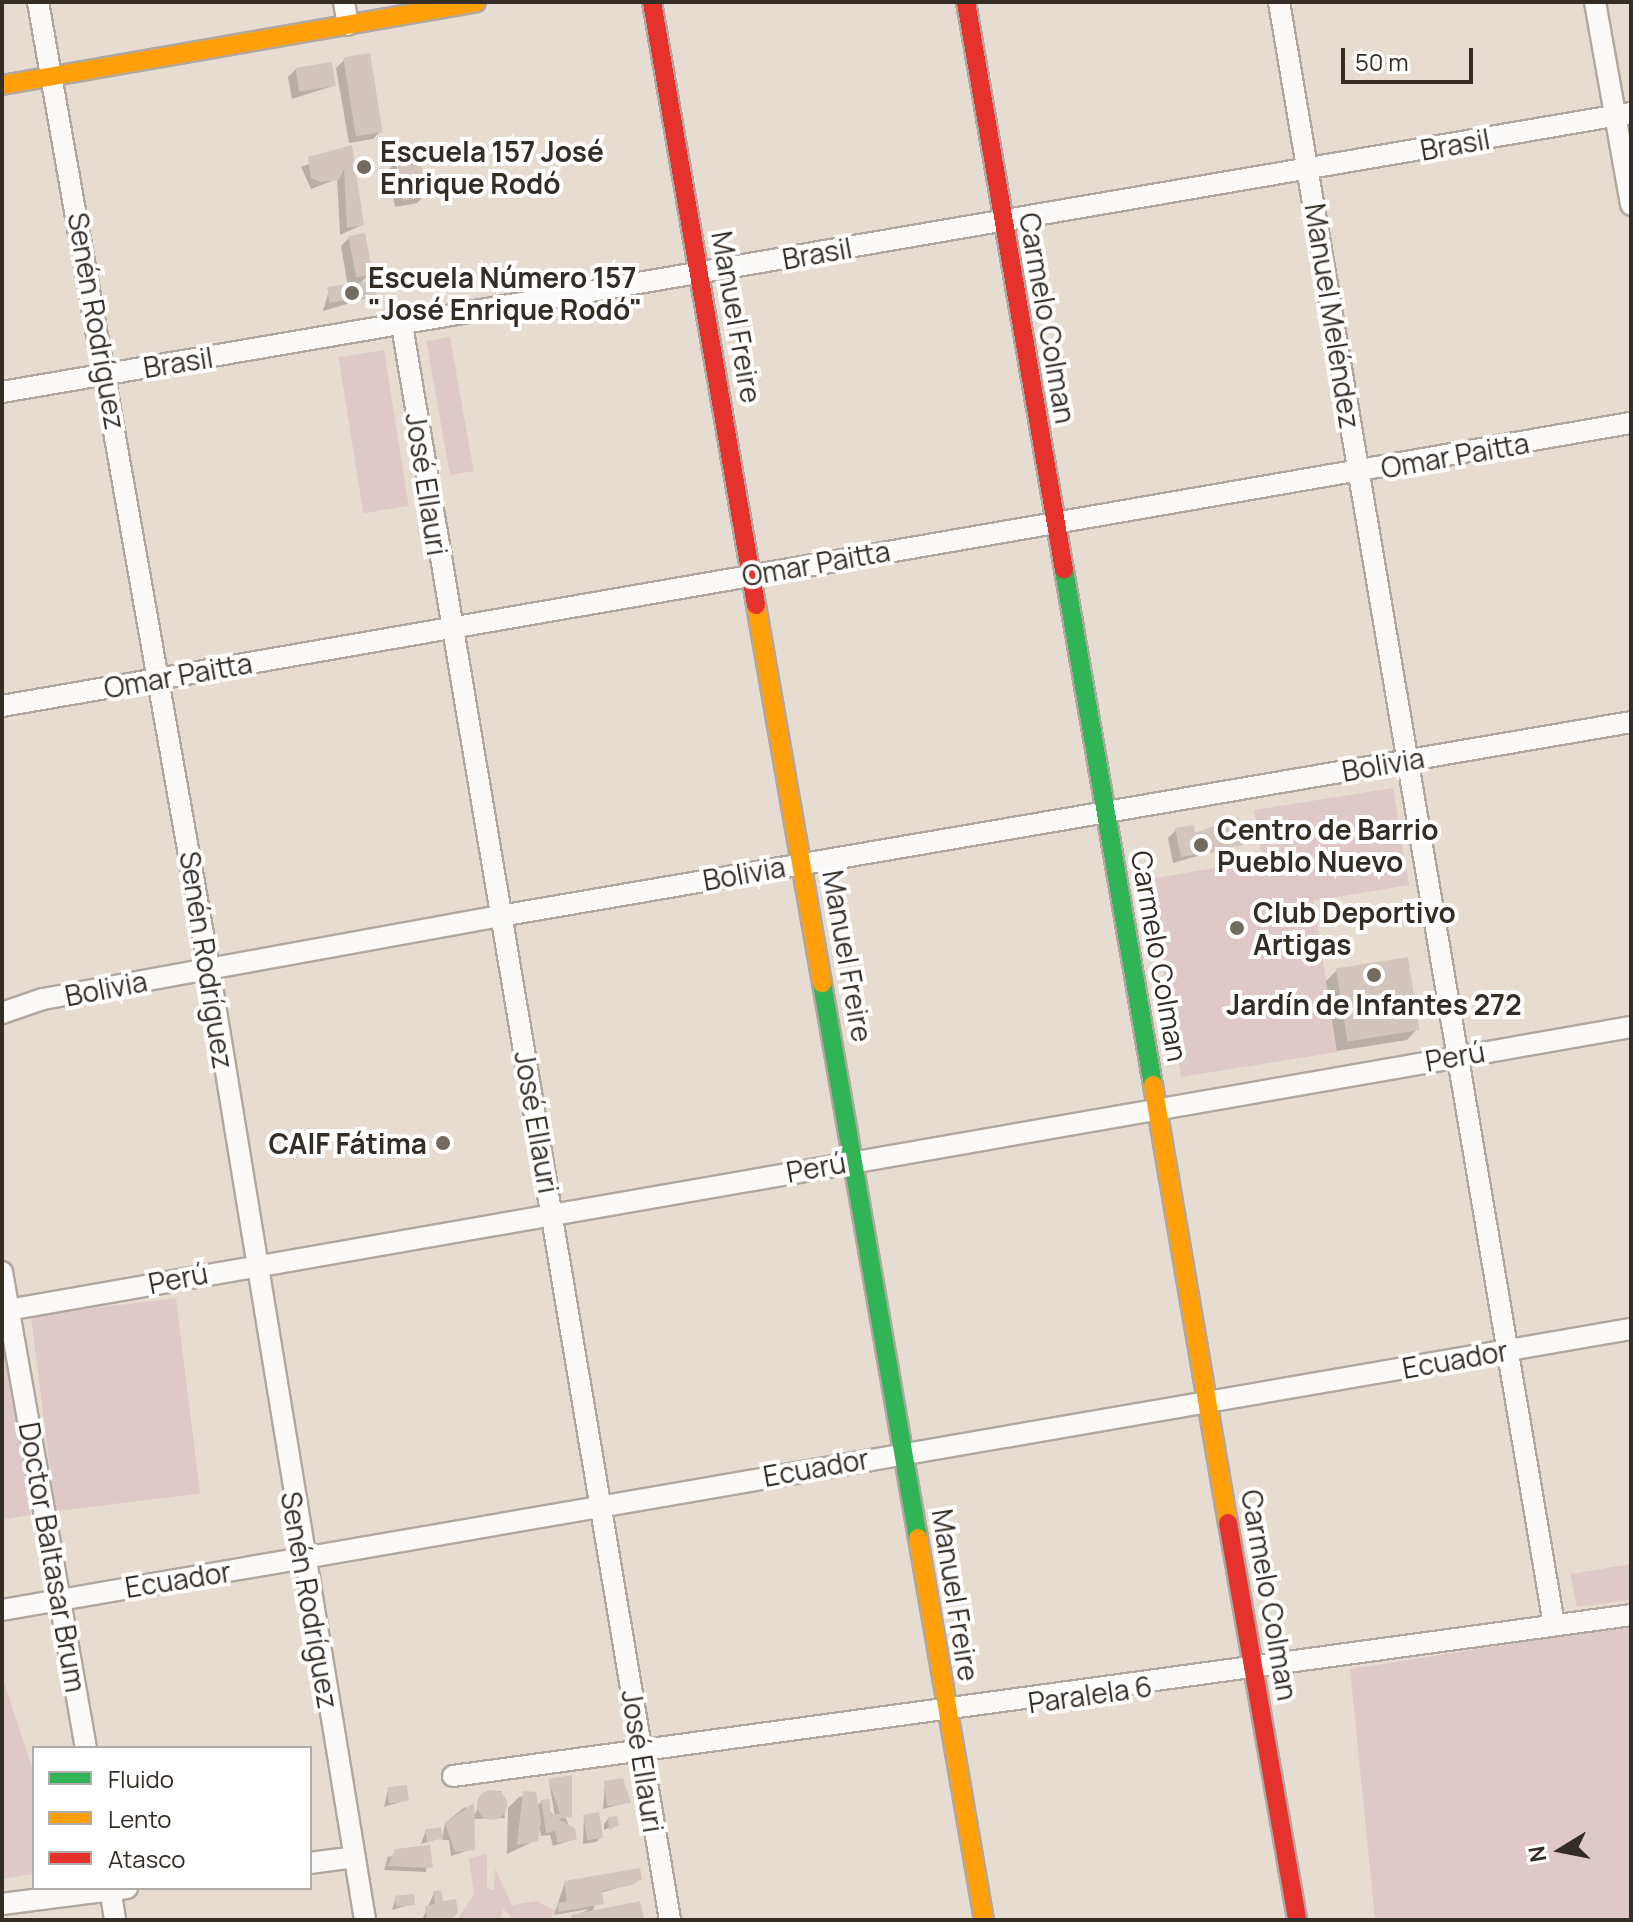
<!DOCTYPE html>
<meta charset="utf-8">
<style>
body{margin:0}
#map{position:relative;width:1633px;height:1922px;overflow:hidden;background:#e7dcd1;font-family:Manrope,sans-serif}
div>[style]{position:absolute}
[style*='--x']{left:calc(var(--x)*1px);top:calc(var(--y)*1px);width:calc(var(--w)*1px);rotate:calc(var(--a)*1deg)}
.green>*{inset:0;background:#dfc9c8;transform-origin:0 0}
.shadow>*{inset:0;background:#0003}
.building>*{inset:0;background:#d2c5bd;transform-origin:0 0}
.round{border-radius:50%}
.roads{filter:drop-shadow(2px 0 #b0a8a0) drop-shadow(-2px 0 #b0a8a0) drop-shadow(0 2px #b0a8a0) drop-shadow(0 -2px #b0a8a0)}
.street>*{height:20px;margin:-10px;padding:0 10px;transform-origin:10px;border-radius:10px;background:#fbfaf8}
.fast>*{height:18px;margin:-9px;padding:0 9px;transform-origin:9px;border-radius:9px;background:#30b455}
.slow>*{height:18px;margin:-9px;padding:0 9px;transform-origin:9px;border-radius:9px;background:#ff9f0a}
.jam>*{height:18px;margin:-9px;padding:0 9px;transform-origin:9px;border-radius:9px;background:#e5322d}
.dots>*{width:22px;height:22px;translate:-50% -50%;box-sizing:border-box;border:4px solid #fff;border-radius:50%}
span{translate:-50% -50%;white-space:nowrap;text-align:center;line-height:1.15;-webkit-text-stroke:8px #fff;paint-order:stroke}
.street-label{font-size:28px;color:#342d26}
.poi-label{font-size:28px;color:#342d26;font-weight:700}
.left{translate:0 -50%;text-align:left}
.right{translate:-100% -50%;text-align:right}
.frame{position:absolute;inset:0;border:4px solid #342d26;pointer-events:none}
.legend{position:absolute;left:32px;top:1746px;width:280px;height:144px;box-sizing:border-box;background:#fff;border:2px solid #aeaba8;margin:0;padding:10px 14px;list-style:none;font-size:24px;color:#342d26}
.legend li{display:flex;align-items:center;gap:16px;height:40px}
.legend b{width:40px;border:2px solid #aeaba8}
.north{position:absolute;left:1521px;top:1810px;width:80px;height:80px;-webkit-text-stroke:6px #fff;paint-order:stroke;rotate:260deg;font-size:22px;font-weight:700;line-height:32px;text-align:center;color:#342d26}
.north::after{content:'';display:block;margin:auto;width:28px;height:36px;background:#342d26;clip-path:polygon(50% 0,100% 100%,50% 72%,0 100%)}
.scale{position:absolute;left:1341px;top:48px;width:132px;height:36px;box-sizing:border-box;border:4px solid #342d26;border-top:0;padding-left:10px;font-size:24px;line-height:28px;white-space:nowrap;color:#342d26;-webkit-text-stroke:6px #fff;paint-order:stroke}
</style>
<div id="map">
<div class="green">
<div style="left:450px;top:337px;width:136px;height:24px;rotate:80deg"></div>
<div style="left:384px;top:350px;width:158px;height:46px;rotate:81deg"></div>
<div style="clip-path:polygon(1393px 788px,1409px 885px,1313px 901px,1338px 1052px,1181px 1077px,1149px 879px,1262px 860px,1254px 810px)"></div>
<div style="left:176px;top:1298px;width:197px;height:146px;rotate:83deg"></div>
<div style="clip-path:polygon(2px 1329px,31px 1515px,2px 1520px)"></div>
<div style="clip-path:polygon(1631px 1564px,1631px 1600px,1577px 1607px,1570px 1574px)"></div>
<div style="clip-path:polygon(1631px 1625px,1631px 1920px,1375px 1920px,1350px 1669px)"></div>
<div style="clip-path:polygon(2px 1676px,34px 1773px,34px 1874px,2px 1879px)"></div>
<div style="clip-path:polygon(487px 1854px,487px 1888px,494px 1890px,495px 1869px,512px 1905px,537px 1901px,556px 1911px,549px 1920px,515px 1920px,503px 1909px,501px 1920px,457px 1920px,474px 1895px,469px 1858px)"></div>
</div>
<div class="shadow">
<div style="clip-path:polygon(344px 60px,381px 131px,373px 139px,349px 143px,336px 68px)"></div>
<div style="clip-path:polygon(296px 69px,333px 86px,292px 99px,288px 77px)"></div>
<div style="clip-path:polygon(351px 148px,362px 225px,340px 235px,337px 179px,311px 189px,301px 167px)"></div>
<div style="clip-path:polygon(396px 162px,425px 195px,417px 203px,395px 207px,388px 170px)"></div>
<div style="clip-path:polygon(349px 238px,370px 273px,358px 286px,374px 296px,323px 311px,329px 290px,348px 287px,341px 246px)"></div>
<div style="clip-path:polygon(1176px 830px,1193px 835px,1240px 844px,1173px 863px,1168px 838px)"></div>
<div style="clip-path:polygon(1337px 970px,1417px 1029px,1407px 1040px,1337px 1051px,1326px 981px)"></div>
<div style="clip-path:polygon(549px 1781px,575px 1839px,553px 1846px,550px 1835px,541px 1836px,538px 1817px,536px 1840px,507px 1854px,508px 1808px,519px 1797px,534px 1794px,535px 1808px,541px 1802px,555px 1817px)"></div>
<div style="clip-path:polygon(605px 1783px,629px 1802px,603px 1809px)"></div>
<div style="clip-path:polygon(388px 1789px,407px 1800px,384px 1807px)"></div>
<div style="clip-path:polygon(501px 1791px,505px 1818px,472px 1819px,473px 1849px,451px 1856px,449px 1840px,442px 1840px,445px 1823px,465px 1807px,475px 1815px,482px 1794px)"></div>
<div style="clip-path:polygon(584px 1816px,601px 1837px,596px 1842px,583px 1844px)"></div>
<div style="clip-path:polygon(608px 1819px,617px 1824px,604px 1830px,604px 1824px)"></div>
<div style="clip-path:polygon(426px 1830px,441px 1838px,421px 1844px)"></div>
<div style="clip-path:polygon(429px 1848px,426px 1872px,384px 1870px,388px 1857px)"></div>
<div style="clip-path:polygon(565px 1882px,635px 1883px,600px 1893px,592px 1912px,642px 1918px,568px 1920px,589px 1909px,554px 1915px)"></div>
<div style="clip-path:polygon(434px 1893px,441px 1903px,451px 1920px,422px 1920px)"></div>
<div style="clip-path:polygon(396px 1897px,412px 1904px,392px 1910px)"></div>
</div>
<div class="building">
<div style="left:370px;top:53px;width:80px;height:27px;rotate:81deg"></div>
<div style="left:332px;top:62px;width:24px;height:37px;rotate:81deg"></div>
<div style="clip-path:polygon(352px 145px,364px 225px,347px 228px,344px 169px,339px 180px,320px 182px,311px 178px,308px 157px)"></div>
<div style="left:420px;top:156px;width:41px;height:25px;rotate:80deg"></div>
<div style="left:365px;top:233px;width:42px;height:17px;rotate:79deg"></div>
<div style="left:374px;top:281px;width:16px;height:47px;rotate:83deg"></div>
<div style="clip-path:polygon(1238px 817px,1243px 845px,1181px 857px,1175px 828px,1194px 825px,1195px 833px)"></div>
<div style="left:1408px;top:957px;width:74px;height:73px;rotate:81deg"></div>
<div style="clip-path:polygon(572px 1775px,572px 1817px,558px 1819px,575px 1828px,577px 1839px,558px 1843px,555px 1831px,546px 1833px,541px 1800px,549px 1799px,551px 1815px,560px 1814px,548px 1779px)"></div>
<div style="clip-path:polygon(623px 1778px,631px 1803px,607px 1806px,604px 1781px)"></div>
<div style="left:407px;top:1785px;width:16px;height:20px;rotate:83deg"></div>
<div class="round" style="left:477px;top:1790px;width:30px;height:30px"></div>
<div style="clip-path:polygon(523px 1791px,536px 1792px,541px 1821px,538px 1841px,517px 1845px)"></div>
<div style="clip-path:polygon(474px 1803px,475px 1850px,455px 1852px,445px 1823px)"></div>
<div style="left:599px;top:1812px;width:26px;height:16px;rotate:81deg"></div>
<div style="clip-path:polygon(617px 1816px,619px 1825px,609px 1830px,608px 1817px)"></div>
<div style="left:441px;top:1827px;width:12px;height:16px;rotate:81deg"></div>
<div style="clip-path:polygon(430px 1845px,433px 1868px,388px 1866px,395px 1849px)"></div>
<div style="clip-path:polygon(640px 1868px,642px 1879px,632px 1885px,602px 1891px,604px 1904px,559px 1912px,557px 1903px,567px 1901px,564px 1881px)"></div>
<div style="clip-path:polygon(441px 1890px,443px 1901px,456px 1899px,458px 1912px,452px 1920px,427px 1920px,425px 1906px,435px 1904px,433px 1891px)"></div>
<div style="left:414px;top:1894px;width:11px;height:19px;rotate:85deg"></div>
<div style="clip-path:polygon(640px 1901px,644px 1919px,572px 1920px,571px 1915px)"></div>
</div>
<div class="roads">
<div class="street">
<div style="--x:38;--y:2;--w:981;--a:79.96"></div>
<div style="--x:209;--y:968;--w:965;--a:80.69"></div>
<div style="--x:344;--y:2;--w:23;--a:80"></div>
<div style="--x:1279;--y:2;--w:1646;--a:80.38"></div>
<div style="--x:1595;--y:2;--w:206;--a:79.9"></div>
<div style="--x:402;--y:325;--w:1617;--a:80.46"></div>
<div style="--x:2;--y:392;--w:1653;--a:-9.72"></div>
<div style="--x:2;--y:706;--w:1653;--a:-9.86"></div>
<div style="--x:2;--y:1013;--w:43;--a:-18.9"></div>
<div style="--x:43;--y:999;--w:464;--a:-10.3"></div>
<div style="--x:500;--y:916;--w:1148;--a:-9.73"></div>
<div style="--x:2;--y:1272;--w:483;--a:80"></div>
<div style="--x:2;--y:1311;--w:1654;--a:-9.89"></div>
<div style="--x:2;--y:1610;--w:1653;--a:-9.79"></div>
<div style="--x:453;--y:1776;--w:1189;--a:-7.78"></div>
<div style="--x:310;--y:1863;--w:45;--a:-7.6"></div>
<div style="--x:110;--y:1888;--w:32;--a:81"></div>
<div style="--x:2;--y:1904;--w:126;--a:-7.3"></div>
</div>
<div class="fast">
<div style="--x:1064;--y:570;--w:523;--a:80.2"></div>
<div style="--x:822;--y:983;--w:563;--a:80.19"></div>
</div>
<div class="slow">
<div style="--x:2;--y:85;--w:481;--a:-9.9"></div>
<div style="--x:756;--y:605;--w:384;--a:80.1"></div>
<div style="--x:1153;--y:1085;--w:444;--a:80.3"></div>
<div style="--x:918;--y:1538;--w:388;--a:80.2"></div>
</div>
<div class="jam">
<div style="--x:652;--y:2;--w:612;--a:80.21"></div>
<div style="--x:966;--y:2;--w:576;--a:80.21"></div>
<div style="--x:1228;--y:1523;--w:403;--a:80.1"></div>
</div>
</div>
<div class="dots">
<div style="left:364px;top:167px;background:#736a62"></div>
<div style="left:352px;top:293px;background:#736a62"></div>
<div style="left:1201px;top:845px;background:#736a62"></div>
<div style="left:1237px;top:928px;background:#736a62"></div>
<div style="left:1374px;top:975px;background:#736a62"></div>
<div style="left:443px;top:1143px;background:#736a62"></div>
</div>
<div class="street-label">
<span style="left:1455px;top:144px;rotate:-10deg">Brasil</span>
<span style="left:817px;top:253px;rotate:-10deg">Brasil</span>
<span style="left:1333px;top:316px;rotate:81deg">Manuel Meléndez</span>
<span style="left:737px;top:317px;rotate:80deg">Manuel Freire</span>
<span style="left:1048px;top:318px;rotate:80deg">Carmelo Colman</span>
<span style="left:97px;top:321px;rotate:80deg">Senén Rodríguez</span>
<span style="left:178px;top:362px;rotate:-9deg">Brasil</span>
<span style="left:1455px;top:455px;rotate:-10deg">Omar Paitta</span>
<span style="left:427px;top:484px;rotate:81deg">José Ellauri</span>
<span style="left:816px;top:563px;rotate:-10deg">Omar Paitta</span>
<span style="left:178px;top:675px;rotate:-10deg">Omar Paitta</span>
<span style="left:1383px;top:764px;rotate:-10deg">Bolivia</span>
<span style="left:744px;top:873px;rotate:-10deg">Bolivia</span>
<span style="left:848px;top:956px;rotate:80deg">Manuel Freire</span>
<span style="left:1160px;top:956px;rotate:80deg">Carmelo Colman</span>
<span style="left:207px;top:960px;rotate:81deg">Senén Rodríguez</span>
<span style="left:106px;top:988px;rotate:-11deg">Bolivia</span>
<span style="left:1455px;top:1056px;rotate:-10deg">Perú</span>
<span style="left:537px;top:1122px;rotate:80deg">José Ellauri</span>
<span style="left:816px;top:1167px;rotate:-10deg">Perú</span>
<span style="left:178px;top:1278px;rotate:-11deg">Perú</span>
<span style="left:1455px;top:1359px;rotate:-10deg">Ecuador</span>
<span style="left:816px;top:1467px;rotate:-10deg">Ecuador</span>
<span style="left:53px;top:1557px;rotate:80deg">Doctor Baltasar Brum</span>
<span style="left:178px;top:1579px;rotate:-9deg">Ecuador</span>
<span style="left:956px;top:1595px;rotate:81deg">Manuel Freire</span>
<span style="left:1270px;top:1595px;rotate:80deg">Carmelo Colman</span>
<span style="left:310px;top:1600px;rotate:80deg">Senén Rodríguez</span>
<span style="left:1090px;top:1694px;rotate:-8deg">Paralela 6</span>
<span style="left:643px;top:1761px;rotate:81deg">José Ellauri</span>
</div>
<div class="poi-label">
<span class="left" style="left:380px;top:167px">Escuela 157 José<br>Enrique Rodó</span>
<span class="left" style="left:368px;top:293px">Escuela Número 157<br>"José Enrique Rodó"</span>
<span class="left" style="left:1217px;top:845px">Centro de Barrio<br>Pueblo Nuevo</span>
<span class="left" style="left:1253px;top:928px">Club Deportivo<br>Artigas</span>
<span style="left:1374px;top:1004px">Jardín de Infantes 272</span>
<span class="right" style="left:427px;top:1143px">CAIF Fátima</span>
</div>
<div class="frame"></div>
<ul class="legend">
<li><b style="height:10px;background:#30b455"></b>Fluido</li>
<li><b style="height:10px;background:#ff9f0a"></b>Lento</li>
<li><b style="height:10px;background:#e5322d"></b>Atasco</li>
</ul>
<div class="north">N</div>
<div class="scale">50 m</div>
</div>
